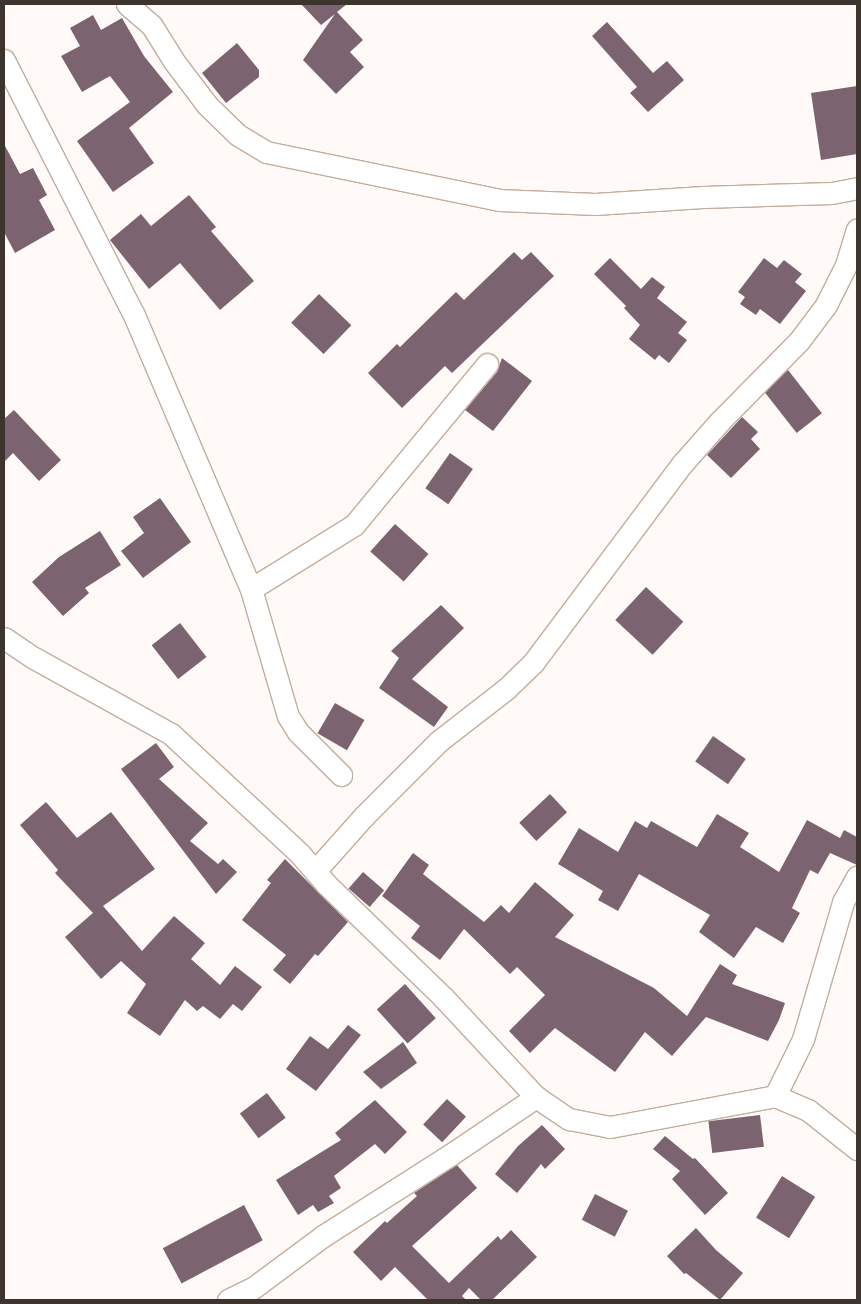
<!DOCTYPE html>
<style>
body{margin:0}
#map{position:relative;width:861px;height:1304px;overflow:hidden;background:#fffaf7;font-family:"Noto Serif",serif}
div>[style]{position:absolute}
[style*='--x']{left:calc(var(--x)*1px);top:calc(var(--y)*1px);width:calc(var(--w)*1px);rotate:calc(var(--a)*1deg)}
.building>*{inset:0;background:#7b6470;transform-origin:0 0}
.roads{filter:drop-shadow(1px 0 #c3ad9d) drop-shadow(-1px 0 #c3ad9d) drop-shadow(0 1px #c3ad9d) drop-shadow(0 -1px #c3ad9d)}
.street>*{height:21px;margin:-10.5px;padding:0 10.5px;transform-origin:10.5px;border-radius:10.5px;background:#fff}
span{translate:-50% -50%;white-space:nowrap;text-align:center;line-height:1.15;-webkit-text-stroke:5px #fffaf7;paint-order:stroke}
.frame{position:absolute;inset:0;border:5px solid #3d342d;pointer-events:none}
</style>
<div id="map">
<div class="building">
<div style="clip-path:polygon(301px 4px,347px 4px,337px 12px,363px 40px,350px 52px,364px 67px,336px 94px,303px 60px,335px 14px,321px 25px)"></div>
<div style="clip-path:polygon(93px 15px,101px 30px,122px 18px,144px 56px,173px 92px,129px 128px,154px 163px,113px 192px,77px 141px,130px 102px,110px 76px,82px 92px,61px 56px,80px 46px,70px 28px)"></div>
<div style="clip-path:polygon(607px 22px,653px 73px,667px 61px,684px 80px,648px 112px,630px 93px,637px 87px,592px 36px)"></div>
<div style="clip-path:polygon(237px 43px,259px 70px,259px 77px,226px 103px,202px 73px)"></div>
<div style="clip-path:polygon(857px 86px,857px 154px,821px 160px,811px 93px)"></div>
<div style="clip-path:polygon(4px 144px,20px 174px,33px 168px,47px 195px,39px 200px,55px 230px,15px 253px,4px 232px)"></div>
<div style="clip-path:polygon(189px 195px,216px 227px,211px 231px,254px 281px,220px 310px,180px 263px,149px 289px,110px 240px,141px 214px,151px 226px)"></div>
<div style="clip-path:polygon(514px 252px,522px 260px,531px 252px,554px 276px,452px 373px,445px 366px,402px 408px,368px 373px,397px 344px,400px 347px,456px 292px,464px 300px)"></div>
<div style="clip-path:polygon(610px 258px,641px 289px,652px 277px,665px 287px,657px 298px,687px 322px,678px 333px,687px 340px,669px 363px,659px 355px,655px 360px,629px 339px,640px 325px,624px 308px,626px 306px,594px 274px)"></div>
<div style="clip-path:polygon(764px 258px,777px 268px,784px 260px,802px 274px,795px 282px,806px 291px,780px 324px,760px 309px,756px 315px,740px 304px,745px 297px,738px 292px)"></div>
<div style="left:319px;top:294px;width:45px;height:40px;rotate:44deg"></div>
<div style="clip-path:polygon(502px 358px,532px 381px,493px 431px,465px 410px,497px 372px)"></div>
<div style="left:788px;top:370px;width:55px;height:32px;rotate:52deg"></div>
<div style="clip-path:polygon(14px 410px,61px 460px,39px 481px,13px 453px,4px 462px,4px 419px)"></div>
<div style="clip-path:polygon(742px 417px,758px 432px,751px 439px,760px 449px,731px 478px,707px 455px)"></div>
<div style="left:450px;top:453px;width:28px;height:43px;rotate:35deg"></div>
<div style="clip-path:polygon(160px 498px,191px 542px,143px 578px,121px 551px,144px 533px,133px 517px)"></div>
<div style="left:395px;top:524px;width:45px;height:37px;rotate:42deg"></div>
<div style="clip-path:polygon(100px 531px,121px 565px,85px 588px,89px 593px,63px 616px,32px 582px,59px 557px)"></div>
<div style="left:646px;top:587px;width:51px;height:45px;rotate:43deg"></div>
<div style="clip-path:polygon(441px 605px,464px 628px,412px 679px,448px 707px,434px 727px,379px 688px,399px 658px,391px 651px)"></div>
<div style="left:180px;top:623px;width:43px;height:36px;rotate:52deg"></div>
<div style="left:335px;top:703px;width:34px;height:35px;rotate:30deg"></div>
<div style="left:713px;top:736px;width:40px;height:31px;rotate:35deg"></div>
<div style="clip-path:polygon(156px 743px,174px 767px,159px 779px,208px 823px,190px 841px,218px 864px,223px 859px,237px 872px,216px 894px,121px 769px)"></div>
<div style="left:550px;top:794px;width:25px;height:42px;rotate:47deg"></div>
<div style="clip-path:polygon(46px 802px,77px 838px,111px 812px,155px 869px,103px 906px,142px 951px,174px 916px,205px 943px,191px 959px,220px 985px,235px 966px,262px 987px,242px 1011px,233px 1004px,220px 1019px,203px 1006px,197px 1011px,185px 1000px,160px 1036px,127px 1013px,146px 984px,121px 961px,101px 979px,65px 937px,93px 913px,55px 873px,58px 870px,20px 825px)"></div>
<div style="clip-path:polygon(717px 814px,749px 833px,740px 847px,779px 872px,807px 820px,840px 838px,844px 830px,857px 837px,857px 865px,830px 853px,818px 874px,810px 870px,792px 908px,800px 913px,783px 943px,756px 927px,734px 958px,699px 932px,710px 915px,639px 874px,618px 911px,598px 900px,603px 891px,558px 864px,579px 828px,618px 852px,635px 821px,647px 828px,651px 821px,697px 847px)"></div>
<div style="clip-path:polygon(413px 853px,429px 865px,423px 874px,484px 922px,501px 905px,509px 913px,535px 882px,574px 915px,555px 937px,654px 988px,687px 1016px,720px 964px,737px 975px,732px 984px,785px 1003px,779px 1020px,768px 1041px,706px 1017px,672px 1056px,645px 1032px,615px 1072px,555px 1028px,530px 1053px,509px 1031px,545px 995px,517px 967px,510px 974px,464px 929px,440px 960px,411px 938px,420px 926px,382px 896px)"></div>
<div style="clip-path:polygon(285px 859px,348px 922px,318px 956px,315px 954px,290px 984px,273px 970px,286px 955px,242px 920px,271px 883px,267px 880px)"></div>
<div style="left:363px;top:872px;width:28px;height:22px;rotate:41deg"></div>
<div style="left:405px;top:984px;width:46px;height:38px;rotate:48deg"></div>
<div style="clip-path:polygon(348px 1025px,361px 1035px,316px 1091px,286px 1069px,310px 1036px,328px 1049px)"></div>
<div style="clip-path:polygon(403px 1042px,417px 1063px,381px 1089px,363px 1072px)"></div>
<div style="left:267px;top:1093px;width:31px;height:34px;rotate:53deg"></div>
<div style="left:447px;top:1099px;width:26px;height:35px;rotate:43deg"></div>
<div style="clip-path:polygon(375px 1100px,407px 1132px,385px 1154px,375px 1144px,334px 1176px,341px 1188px,329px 1196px,334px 1203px,318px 1212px,313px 1205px,298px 1215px,276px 1180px,341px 1140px,335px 1133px)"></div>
<div style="left:760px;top:1115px;width:32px;height:52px;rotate:83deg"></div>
<div style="clip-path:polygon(542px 1125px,565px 1149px,545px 1169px,541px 1164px,517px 1193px,495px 1174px,518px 1146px)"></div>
<div style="clip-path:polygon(665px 1136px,693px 1159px,695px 1158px,728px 1193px,705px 1215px,672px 1179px,680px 1171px,653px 1149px)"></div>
<div style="clip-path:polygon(457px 1165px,477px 1188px,412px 1246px,449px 1283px,498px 1236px,501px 1240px,511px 1230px,537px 1257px,492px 1300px,481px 1300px,469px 1288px,462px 1296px,466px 1300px,428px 1300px,395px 1267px,381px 1281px,353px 1252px,385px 1221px,387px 1223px,417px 1196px,414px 1193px)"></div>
<div style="left:782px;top:1176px;width:39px;height:49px;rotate:32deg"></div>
<div style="left:595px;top:1194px;width:37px;height:29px;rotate:27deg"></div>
<div style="left:244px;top:1205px;width:40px;height:92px;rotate:62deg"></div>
<div style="clip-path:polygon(696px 1228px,716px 1250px,743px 1273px,720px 1300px,686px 1273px,684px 1274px,667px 1256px)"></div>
</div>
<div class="roads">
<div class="street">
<div style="--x:127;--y:4;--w:33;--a:41"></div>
<div style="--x:152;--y:26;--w:40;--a:58"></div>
<div style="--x:173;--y:60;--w:56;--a:52.9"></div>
<div style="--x:207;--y:105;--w:43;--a:44.1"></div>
<div style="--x:238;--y:135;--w:33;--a:31"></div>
<div style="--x:266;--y:152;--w:238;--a:11.6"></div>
<div style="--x:499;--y:200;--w:96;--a:2.4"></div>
<div style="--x:595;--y:204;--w:108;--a:-3.7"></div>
<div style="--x:703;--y:197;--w:129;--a:-1.8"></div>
<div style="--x:832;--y:193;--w:25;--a:-11"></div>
<div style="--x:4;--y:60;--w:286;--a:63"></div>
<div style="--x:134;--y:315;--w:298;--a:66.9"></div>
<div style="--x:251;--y:589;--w:121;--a:-31.9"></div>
<div style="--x:354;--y:525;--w:209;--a:-50.4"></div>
<div style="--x:251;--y:589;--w:132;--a:73.8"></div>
<div style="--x:288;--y:716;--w:19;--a:58"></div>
<div style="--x:298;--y:732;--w:61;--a:45"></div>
<div style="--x:4;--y:638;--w:36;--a:34"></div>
<div style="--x:34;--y:658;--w:157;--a:29"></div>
<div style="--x:171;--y:734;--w:176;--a:42.9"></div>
<div style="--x:300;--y:854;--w:40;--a:49"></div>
<div style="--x:326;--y:884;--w:163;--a:44"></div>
<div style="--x:443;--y:997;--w:137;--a:47.1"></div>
<div style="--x:536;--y:1097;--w:40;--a:34"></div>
<div style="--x:569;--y:1119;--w:42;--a:11"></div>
<div style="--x:610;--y:1127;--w:168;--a:-10.6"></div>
<div style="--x:775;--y:1096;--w:36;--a:23"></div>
<div style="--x:808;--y:1110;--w:63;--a:38.5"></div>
<div style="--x:315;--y:871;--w:74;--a:-48.3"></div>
<div style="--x:364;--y:816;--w:106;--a:-45"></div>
<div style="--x:439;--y:741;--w:85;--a:-37.8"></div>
<div style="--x:506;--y:689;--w:37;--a:-44"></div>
<div style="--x:533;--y:663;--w:249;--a:-53.2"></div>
<div style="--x:682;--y:464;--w:57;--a:-48.5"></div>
<div style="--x:720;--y:421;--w:112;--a:-45.4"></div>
<div style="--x:799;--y:341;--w:45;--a:-53.1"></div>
<div style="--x:826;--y:305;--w:45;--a:-63.4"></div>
<div style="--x:846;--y:265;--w:37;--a:-73"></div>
<div style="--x:775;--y:1096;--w:64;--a:-63.8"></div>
<div style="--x:803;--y:1039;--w:143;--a:-73.7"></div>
<div style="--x:843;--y:902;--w:29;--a:-61"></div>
<div style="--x:228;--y:1300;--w:28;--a:-26"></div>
<div style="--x:253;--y:1288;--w:87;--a:-36.6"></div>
<div style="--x:323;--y:1236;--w:151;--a:-32.5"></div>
<div style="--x:450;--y:1155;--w:104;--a:-34"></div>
</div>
</div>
<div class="frame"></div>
</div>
